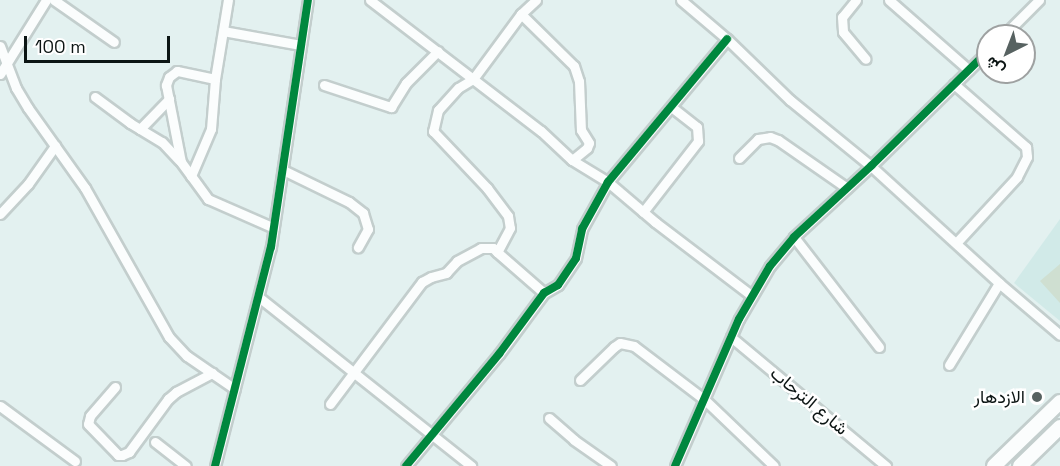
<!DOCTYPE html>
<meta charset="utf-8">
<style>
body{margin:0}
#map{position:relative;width:1060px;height:466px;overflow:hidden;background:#e3f1f0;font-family:"Space Grotesk",Vazirmatn,sans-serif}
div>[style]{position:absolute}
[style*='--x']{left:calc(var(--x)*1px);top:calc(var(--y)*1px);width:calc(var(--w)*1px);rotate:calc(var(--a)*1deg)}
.built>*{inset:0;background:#d1eae8}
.green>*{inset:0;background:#cfdfd1}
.roads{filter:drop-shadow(2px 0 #c3cecd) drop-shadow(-2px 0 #c3cecd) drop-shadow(0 2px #c3cecd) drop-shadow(0 -2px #c3cecd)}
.minor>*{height:9px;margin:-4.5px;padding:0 4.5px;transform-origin:4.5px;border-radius:4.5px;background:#fbfdfd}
.highway>*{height:14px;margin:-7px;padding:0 7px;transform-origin:7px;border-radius:7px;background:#fbfdfd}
.cycleway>*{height:8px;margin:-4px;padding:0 4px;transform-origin:4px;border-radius:4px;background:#00873e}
.dots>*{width:16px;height:16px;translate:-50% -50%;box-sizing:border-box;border:3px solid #fff;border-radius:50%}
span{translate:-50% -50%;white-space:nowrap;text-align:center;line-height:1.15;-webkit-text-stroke:5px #fff;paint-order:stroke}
.poi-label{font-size:18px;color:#0c1514}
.right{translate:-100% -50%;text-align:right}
.street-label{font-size:18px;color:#0c1514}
.north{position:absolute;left:976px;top:24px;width:60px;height:60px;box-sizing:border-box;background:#fff;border:2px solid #9ea1a1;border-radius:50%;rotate:222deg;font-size:16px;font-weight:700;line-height:24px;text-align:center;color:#0c1514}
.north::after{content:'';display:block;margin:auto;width:21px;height:27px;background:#576261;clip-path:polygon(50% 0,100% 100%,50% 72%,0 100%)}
.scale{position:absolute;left:24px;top:36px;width:146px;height:27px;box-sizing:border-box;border:3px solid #0c1514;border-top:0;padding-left:8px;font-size:18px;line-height:21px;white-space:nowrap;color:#0c1514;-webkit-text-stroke:4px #fff;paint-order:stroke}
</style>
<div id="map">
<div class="built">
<div style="clip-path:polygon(1060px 219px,1060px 321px,1014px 283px)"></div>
</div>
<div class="green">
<div style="clip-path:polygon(1060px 264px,1060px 303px,1040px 281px)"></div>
</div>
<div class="roads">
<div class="minor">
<div style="--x:54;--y:0;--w:73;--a:35"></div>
<div style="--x:370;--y:0;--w:215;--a:37.5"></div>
<div style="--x:541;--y:131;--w:42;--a:43.1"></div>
<div style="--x:572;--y:160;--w:42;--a:31.4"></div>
<div style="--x:608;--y:182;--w:62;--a:40.4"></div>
<div style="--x:655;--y:222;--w:122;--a:37.3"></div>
<div style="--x:536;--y:0;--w:21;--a:137"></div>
<div style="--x:521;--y:14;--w:81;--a:126.4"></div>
<div style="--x:473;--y:79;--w:17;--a:149"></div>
<div style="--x:458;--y:88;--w:30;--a:132"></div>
<div style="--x:438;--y:110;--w:22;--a:103"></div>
<div style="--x:433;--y:131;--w:79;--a:46.5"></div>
<div style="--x:487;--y:188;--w:35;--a:53"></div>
<div style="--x:508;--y:216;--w:12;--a:81"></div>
<div style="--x:510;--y:228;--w:27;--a:118"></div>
<div style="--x:497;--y:252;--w:62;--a:41.1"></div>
<div style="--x:681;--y:0;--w:60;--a:40.3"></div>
<div style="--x:727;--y:39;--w:88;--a:44.1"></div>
<div style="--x:790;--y:100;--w:104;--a:39.2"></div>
<div style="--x:871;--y:166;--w:173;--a:42.4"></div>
<div style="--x:999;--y:283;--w:80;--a:40.4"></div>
<div style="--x:856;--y:0;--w:22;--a:129"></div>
<div style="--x:842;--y:17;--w:15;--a:86"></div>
<div style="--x:843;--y:32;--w:35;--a:50"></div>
<div style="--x:889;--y:0;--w:106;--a:41.2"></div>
<div style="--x:521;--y:14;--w:74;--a:44.5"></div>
<div style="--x:574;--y:66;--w:16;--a:72"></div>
<div style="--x:579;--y:81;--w:49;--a:87.7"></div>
<div style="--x:581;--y:130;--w:15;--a:58"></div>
<div style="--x:589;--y:143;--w:5;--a:112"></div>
<div style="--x:587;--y:148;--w:19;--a:141"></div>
<div style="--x:223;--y:31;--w:79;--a:10.2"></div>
<div style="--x:1003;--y:36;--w:51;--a:-45"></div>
<div style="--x:0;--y:46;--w:45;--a:69.1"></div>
<div style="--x:16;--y:88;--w:23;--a:59"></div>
<div style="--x:28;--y:108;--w:98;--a:54.5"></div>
<div style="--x:85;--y:188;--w:171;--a:60.6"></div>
<div style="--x:169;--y:337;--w:26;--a:47"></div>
<div style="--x:187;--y:356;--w:58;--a:34.5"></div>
<div style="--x:0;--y:74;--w:87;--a:-58.1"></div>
<div style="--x:215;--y:79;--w:39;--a:-168"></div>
<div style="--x:177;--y:71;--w:10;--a:143"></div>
<div style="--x:169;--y:77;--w:9;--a:111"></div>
<div style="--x:166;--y:85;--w:78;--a:79"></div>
<div style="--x:181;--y:162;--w:46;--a:53.9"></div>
<div style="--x:208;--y:199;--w:72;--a:23.7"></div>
<div style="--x:954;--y:84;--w:96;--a:41.2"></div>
<div style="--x:1026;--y:147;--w:10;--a:84"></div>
<div style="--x:1027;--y:157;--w:22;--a:117"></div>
<div style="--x:1017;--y:177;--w:88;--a:132.7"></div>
<div style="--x:324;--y:85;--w:71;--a:18.2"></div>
<div style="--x:391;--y:107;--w:28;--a:-58"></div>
<div style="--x:406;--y:83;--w:45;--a:-45"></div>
<div style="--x:95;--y:97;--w:44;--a:36.6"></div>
<div style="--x:130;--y:123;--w:37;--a:31"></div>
<div style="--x:162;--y:142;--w:25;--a:47"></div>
<div style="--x:140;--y:129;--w:42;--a:-46"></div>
<div style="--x:739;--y:158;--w:27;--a:-45"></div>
<div style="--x:758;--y:139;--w:12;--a:-9"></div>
<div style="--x:770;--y:137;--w:9;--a:21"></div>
<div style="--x:778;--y:140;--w:84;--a:34.8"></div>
<div style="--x:283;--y:170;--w:73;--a:25.9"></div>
<div style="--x:349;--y:202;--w:18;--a:38"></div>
<div style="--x:363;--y:213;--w:17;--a:73"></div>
<div style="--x:368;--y:229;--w:21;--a:119"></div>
<div style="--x:191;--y:176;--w:51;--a:-66.9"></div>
<div style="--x:211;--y:129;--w:50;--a:-85.4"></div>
<div style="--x:215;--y:79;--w:80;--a:-80.7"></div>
<div style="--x:643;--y:212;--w:90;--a:-52.2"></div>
<div style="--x:698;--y:141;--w:14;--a:-94"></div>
<div style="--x:697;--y:127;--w:31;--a:-142"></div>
<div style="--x:0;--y:214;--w:41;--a:-47"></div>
<div style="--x:28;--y:184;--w:47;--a:-54.6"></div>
<div style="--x:794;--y:237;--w:139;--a:52.3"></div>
<div style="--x:260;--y:298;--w:270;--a:38.5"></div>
<div style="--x:731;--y:337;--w:202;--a:39.8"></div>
<div style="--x:949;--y:365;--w:96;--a:-58.6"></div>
<div style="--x:580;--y:380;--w:47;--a:-44.1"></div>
<div style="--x:614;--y:347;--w:7;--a:-34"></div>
<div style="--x:620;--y:343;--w:14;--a:12"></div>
<div style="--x:634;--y:346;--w:89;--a:37.3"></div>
<div style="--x:705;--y:400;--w:95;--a:43.7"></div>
<div style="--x:115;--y:387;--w:38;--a:131"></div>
<div style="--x:90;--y:416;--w:8;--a:104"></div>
<div style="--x:88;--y:424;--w:43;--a:45.9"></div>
<div style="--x:118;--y:455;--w:4;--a:0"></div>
<div style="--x:122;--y:455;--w:8;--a:-23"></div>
<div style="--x:129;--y:452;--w:66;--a:-53.7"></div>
<div style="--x:168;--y:399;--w:11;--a:-41"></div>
<div style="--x:176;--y:392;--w:41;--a:-27.8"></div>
<div style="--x:330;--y:404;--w:153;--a:-53"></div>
<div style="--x:422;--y:282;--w:10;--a:-29"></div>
<div style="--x:431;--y:277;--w:16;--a:-15"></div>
<div style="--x:446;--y:273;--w:16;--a:-47"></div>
<div style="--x:457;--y:261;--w:27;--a:-28"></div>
<div style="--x:481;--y:248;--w:12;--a:0"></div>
<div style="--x:493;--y:248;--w:6;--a:45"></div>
<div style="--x:0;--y:406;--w:93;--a:36.3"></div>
<div style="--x:549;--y:418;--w:33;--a:41"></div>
<div style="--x:574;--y:440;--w:45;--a:35.1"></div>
<div style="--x:155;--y:442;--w:39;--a:38"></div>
<div style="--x:215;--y:466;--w:226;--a:-75.7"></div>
<div style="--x:271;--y:247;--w:250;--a:-81.5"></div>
<div style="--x:406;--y:466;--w:146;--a:-50.3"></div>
<div style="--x:499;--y:354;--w:76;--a:-53.6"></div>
<div style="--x:544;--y:293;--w:16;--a:-30"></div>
<div style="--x:558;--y:285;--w:32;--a:-56"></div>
<div style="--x:576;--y:258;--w:30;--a:-78"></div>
<div style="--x:582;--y:229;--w:54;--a:-61"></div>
<div style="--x:608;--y:182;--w:186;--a:-50.2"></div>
<div style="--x:675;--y:466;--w:160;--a:-66.5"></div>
<div style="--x:739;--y:319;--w:61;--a:-59.7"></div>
<div style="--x:770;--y:266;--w:38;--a:-50"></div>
<div style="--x:794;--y:237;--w:105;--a:-42.7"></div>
<div style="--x:871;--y:166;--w:164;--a:-44.5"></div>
</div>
<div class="highway">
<div style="--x:994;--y:466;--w:92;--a:-44.1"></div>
<div style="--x:1020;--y:466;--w:56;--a:-44.3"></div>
</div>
</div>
<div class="cycleway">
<div style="--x:215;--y:466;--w:226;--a:-75.7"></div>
<div style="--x:271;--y:247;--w:250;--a:-81.5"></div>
<div style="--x:406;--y:466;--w:146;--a:-50.3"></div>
<div style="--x:499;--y:354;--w:76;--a:-53.6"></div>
<div style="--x:544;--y:293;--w:16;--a:-30"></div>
<div style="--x:558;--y:285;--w:32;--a:-56"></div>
<div style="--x:576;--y:258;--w:30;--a:-78"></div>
<div style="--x:582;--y:229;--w:54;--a:-61"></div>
<div style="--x:608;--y:182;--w:186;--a:-50.2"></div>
<div style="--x:675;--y:466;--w:160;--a:-66.5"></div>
<div style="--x:739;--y:319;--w:61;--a:-59.7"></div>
<div style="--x:770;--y:266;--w:38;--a:-50"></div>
<div style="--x:794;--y:237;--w:105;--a:-42.7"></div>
<div style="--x:871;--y:166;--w:164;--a:-44.5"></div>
</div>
<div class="dots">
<div style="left:1037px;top:397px;background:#576261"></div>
</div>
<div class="poi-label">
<span class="right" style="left:1025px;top:397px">الازدهار</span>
</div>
<div class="street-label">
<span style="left:809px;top:401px;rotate:40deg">شارع الترحاب</span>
</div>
<div class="north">ش</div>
<div class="scale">100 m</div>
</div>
